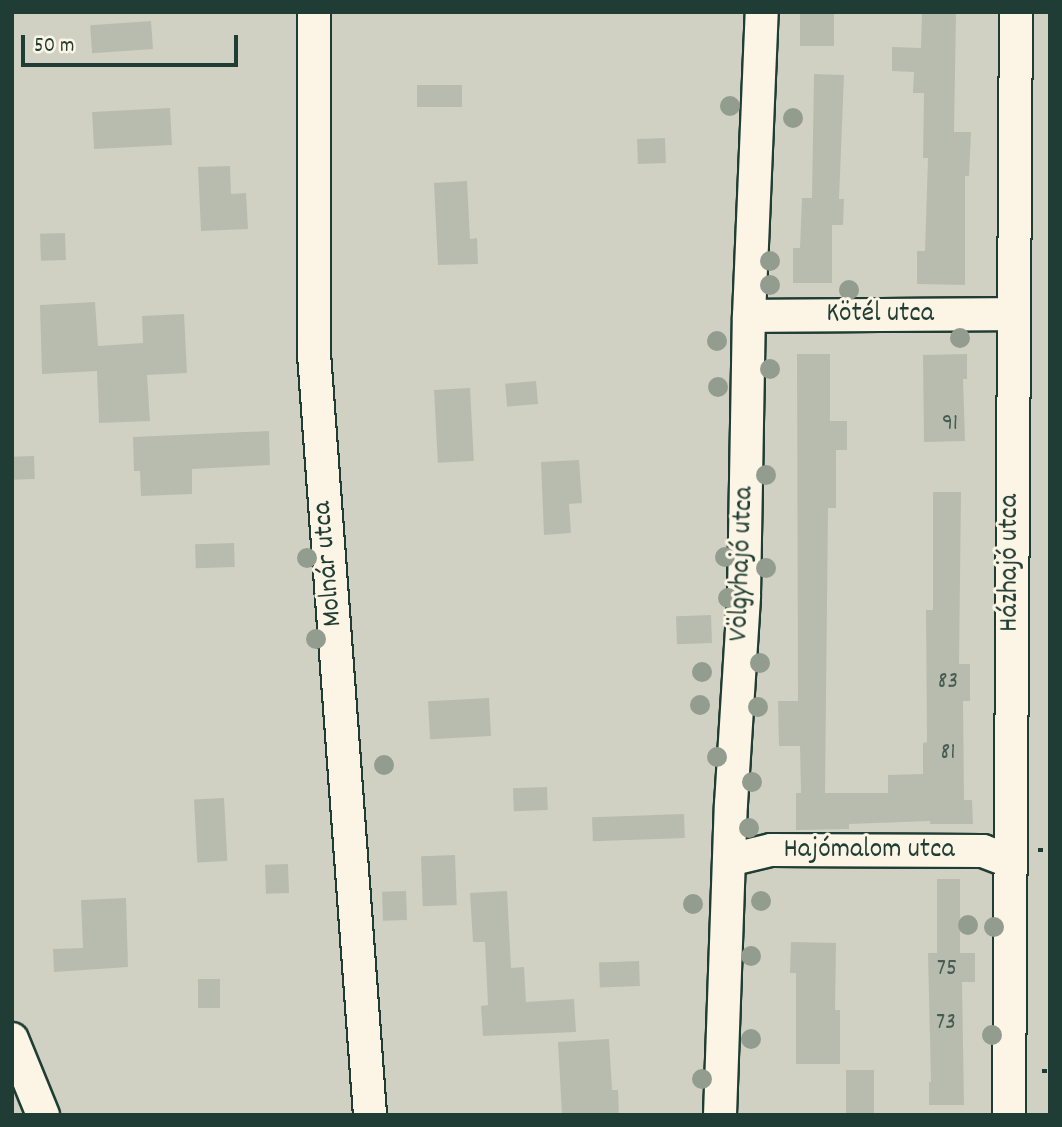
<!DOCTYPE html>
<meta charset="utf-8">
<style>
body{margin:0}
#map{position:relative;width:1062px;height:1127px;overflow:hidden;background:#f3eede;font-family:Dekko,sans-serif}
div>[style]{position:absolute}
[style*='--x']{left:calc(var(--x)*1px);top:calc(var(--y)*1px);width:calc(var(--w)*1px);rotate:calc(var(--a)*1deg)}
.green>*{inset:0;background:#d0d1c2;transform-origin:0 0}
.building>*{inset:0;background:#b8bcae;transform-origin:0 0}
.path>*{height:4.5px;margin-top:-2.25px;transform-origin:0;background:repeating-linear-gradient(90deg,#1f3d34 0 5px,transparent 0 10px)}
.roads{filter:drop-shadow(2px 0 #1f3d34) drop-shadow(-2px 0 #1f3d34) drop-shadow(0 2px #1f3d34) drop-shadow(0 -2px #1f3d34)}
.street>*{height:32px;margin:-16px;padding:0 16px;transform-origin:16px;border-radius:16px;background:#fcf5e5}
.trees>*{width:20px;height:20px;margin:-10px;border-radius:50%;background:#929d90}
span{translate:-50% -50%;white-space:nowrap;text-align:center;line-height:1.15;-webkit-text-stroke:6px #fcf5e5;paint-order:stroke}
.number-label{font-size:24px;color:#455d52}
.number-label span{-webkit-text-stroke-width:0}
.street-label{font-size:28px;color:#1f3d34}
.frame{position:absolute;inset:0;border:14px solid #1f3d34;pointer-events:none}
.scale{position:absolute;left:21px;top:35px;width:217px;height:32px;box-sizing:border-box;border:4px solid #1f3d34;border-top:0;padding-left:9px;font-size:21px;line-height:24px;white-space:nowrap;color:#1f3d34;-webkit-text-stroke:5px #fcf5e5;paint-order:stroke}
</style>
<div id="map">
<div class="green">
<div style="left:12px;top:12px;width:1038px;height:1103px"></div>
</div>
<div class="building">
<div style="left:800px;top:12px;width:34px;height:34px"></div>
<div style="clip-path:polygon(922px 12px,956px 12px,954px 132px,971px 132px,969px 176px,965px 176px,965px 285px,917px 284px,917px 251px,925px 251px,928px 158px,923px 158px,924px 93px,913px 93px,914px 72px,892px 71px,892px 47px,921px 48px)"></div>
<div style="left:151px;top:21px;width:28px;height:61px;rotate:86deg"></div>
<div style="clip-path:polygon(814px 74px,844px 75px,839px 199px,844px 199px,843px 225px,832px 225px,832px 283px,793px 283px,793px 248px,800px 248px,802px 198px,812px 198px)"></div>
<div style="left:462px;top:85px;width:22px;height:45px;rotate:90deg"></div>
<div style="left:170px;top:108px;width:37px;height:78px;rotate:87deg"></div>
<div style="left:665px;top:138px;width:25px;height:28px;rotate:88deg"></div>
<div style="clip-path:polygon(230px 166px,231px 194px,246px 193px,248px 229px,201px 231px,198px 167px)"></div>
<div style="clip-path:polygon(467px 181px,470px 239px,477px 238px,478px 264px,438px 265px,434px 183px)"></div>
<div style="left:65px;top:233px;width:27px;height:25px;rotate:88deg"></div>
<div style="clip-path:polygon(95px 302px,98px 346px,143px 343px,142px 316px,184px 314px,187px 373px,147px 375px,150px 421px,99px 423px,97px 371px,42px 374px,40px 305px)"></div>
<div style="clip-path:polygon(797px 354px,830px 354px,830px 421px,847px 421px,847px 450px,836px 450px,836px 508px,828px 508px,825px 793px,888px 793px,888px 775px,923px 774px,923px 743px,927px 742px,926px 610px,933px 610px,933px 492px,961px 492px,959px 664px,970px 664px,970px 701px,963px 701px,964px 800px,972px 800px,973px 824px,930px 824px,930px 821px,849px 824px,849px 829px,796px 830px,796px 793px,801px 793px,800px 746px,779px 746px,778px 701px,798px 701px)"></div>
<div style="clip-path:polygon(967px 354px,967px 379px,963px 379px,965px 441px,924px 442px,923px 355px)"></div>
<div style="left:536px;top:381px;width:23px;height:31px;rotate:85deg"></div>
<div style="left:470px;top:388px;width:73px;height:36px;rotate:87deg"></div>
<div style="clip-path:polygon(269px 431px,270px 465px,192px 469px,192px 494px,141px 496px,140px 471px,134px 471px,133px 437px)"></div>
<div style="left:34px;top:456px;width:23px;height:22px;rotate:88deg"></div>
<div style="clip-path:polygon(579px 460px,582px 503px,569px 504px,571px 533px,544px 535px,541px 462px)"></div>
<div style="left:234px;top:543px;width:24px;height:39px;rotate:88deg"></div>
<div style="left:711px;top:615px;width:28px;height:35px;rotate:88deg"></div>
<div style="left:489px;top:698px;width:38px;height:61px;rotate:87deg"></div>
<div style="left:547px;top:787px;width:23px;height:34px;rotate:88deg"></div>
<div style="left:224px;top:798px;width:63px;height:30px;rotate:87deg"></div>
<div style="left:684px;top:814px;width:24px;height:92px;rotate:88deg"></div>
<div style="left:455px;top:855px;width:50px;height:34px;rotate:88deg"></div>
<div style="left:288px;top:864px;width:29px;height:23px;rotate:88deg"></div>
<div style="clip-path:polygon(937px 879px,960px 879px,960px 953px,975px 953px,975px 982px,962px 982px,964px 1105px,929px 1105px,929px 1082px,931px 1082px,928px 953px,937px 953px)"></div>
<div style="left:406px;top:891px;width:29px;height:24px;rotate:88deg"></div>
<div style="clip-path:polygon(507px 891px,511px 968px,524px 967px,526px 1002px,574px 999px,576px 1032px,483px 1036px,481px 1006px,488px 1005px,485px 942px,473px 942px,470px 893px)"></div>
<div style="clip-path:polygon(126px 898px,128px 967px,54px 972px,53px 949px,83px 948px,81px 900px)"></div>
<div style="clip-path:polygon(791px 942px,836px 943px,835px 1010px,840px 1010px,840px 1064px,796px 1064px,796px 973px,790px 973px)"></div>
<div style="left:639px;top:961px;width:25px;height:40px;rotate:88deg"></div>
<div style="left:198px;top:979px;width:22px;height:29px"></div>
<div style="clip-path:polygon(609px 1039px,612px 1090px,618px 1090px,619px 1115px,562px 1115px,558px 1042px)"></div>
<div style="left:846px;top:1070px;width:28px;height:45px"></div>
</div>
<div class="path">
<div style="--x:1038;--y:850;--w:12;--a:0"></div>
<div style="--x:1042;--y:1071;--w:8;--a:0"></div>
</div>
<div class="roads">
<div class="street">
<div style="--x:314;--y:12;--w:342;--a:90"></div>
<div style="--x:314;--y:354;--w:763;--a:85.79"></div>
<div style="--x:749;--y:316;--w:263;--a:-0.4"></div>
<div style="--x:729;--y:860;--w:43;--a:-13.4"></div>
<div style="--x:771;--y:850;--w:212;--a:0.3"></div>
<div style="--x:983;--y:851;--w:28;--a:21"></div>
<div style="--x:12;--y:1039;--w:82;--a:67.8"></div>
<div style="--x:720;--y:1115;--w:311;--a:-88"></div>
<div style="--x:731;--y:804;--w:209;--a:-86.4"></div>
<div style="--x:744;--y:595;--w:279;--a:-89"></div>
<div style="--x:749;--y:316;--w:304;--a:-87.6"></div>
<div style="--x:1009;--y:1115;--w:1103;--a:-89.64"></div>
</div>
</div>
<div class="trees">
<div style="left:730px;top:106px"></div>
<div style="left:793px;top:118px"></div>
<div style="left:770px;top:261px"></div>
<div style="left:770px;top:285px"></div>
<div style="left:849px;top:290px"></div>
<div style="left:960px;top:338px"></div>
<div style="left:717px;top:341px"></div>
<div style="left:770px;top:369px"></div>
<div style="left:718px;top:387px"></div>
<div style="left:766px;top:475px"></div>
<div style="left:725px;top:557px"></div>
<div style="left:307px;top:558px"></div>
<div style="left:766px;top:568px"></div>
<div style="left:728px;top:598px"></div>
<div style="left:316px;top:639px"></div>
<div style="left:760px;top:663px"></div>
<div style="left:702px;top:672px"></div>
<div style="left:700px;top:705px"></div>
<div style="left:758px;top:707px"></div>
<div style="left:717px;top:757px"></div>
<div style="left:384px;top:765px"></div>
<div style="left:752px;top:782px"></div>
<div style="left:749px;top:828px"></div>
<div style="left:761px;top:901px"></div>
<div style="left:693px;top:904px"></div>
<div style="left:968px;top:925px"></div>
<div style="left:994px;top:927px"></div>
<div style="left:751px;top:956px"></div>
<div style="left:992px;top:1035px"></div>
<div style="left:751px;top:1039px"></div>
<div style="left:702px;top:1079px"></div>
</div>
<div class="number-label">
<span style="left:950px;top:425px">91</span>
<span style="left:948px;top:683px">83</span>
<span style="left:948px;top:754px">81</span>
<span style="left:947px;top:970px">75</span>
<span style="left:946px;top:1024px">73</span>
</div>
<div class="street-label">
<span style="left:880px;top:315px">Kötél utca</span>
<span style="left:1011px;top:563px;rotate:-90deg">Házhajó utca</span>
<span style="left:329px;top:564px;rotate:-95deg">Molnár utca</span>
<span style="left:743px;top:564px;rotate:-88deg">Völgyhajó utca</span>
<span style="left:869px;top:851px">Hajómalom utca</span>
</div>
<div class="frame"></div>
<div class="scale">50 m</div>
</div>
